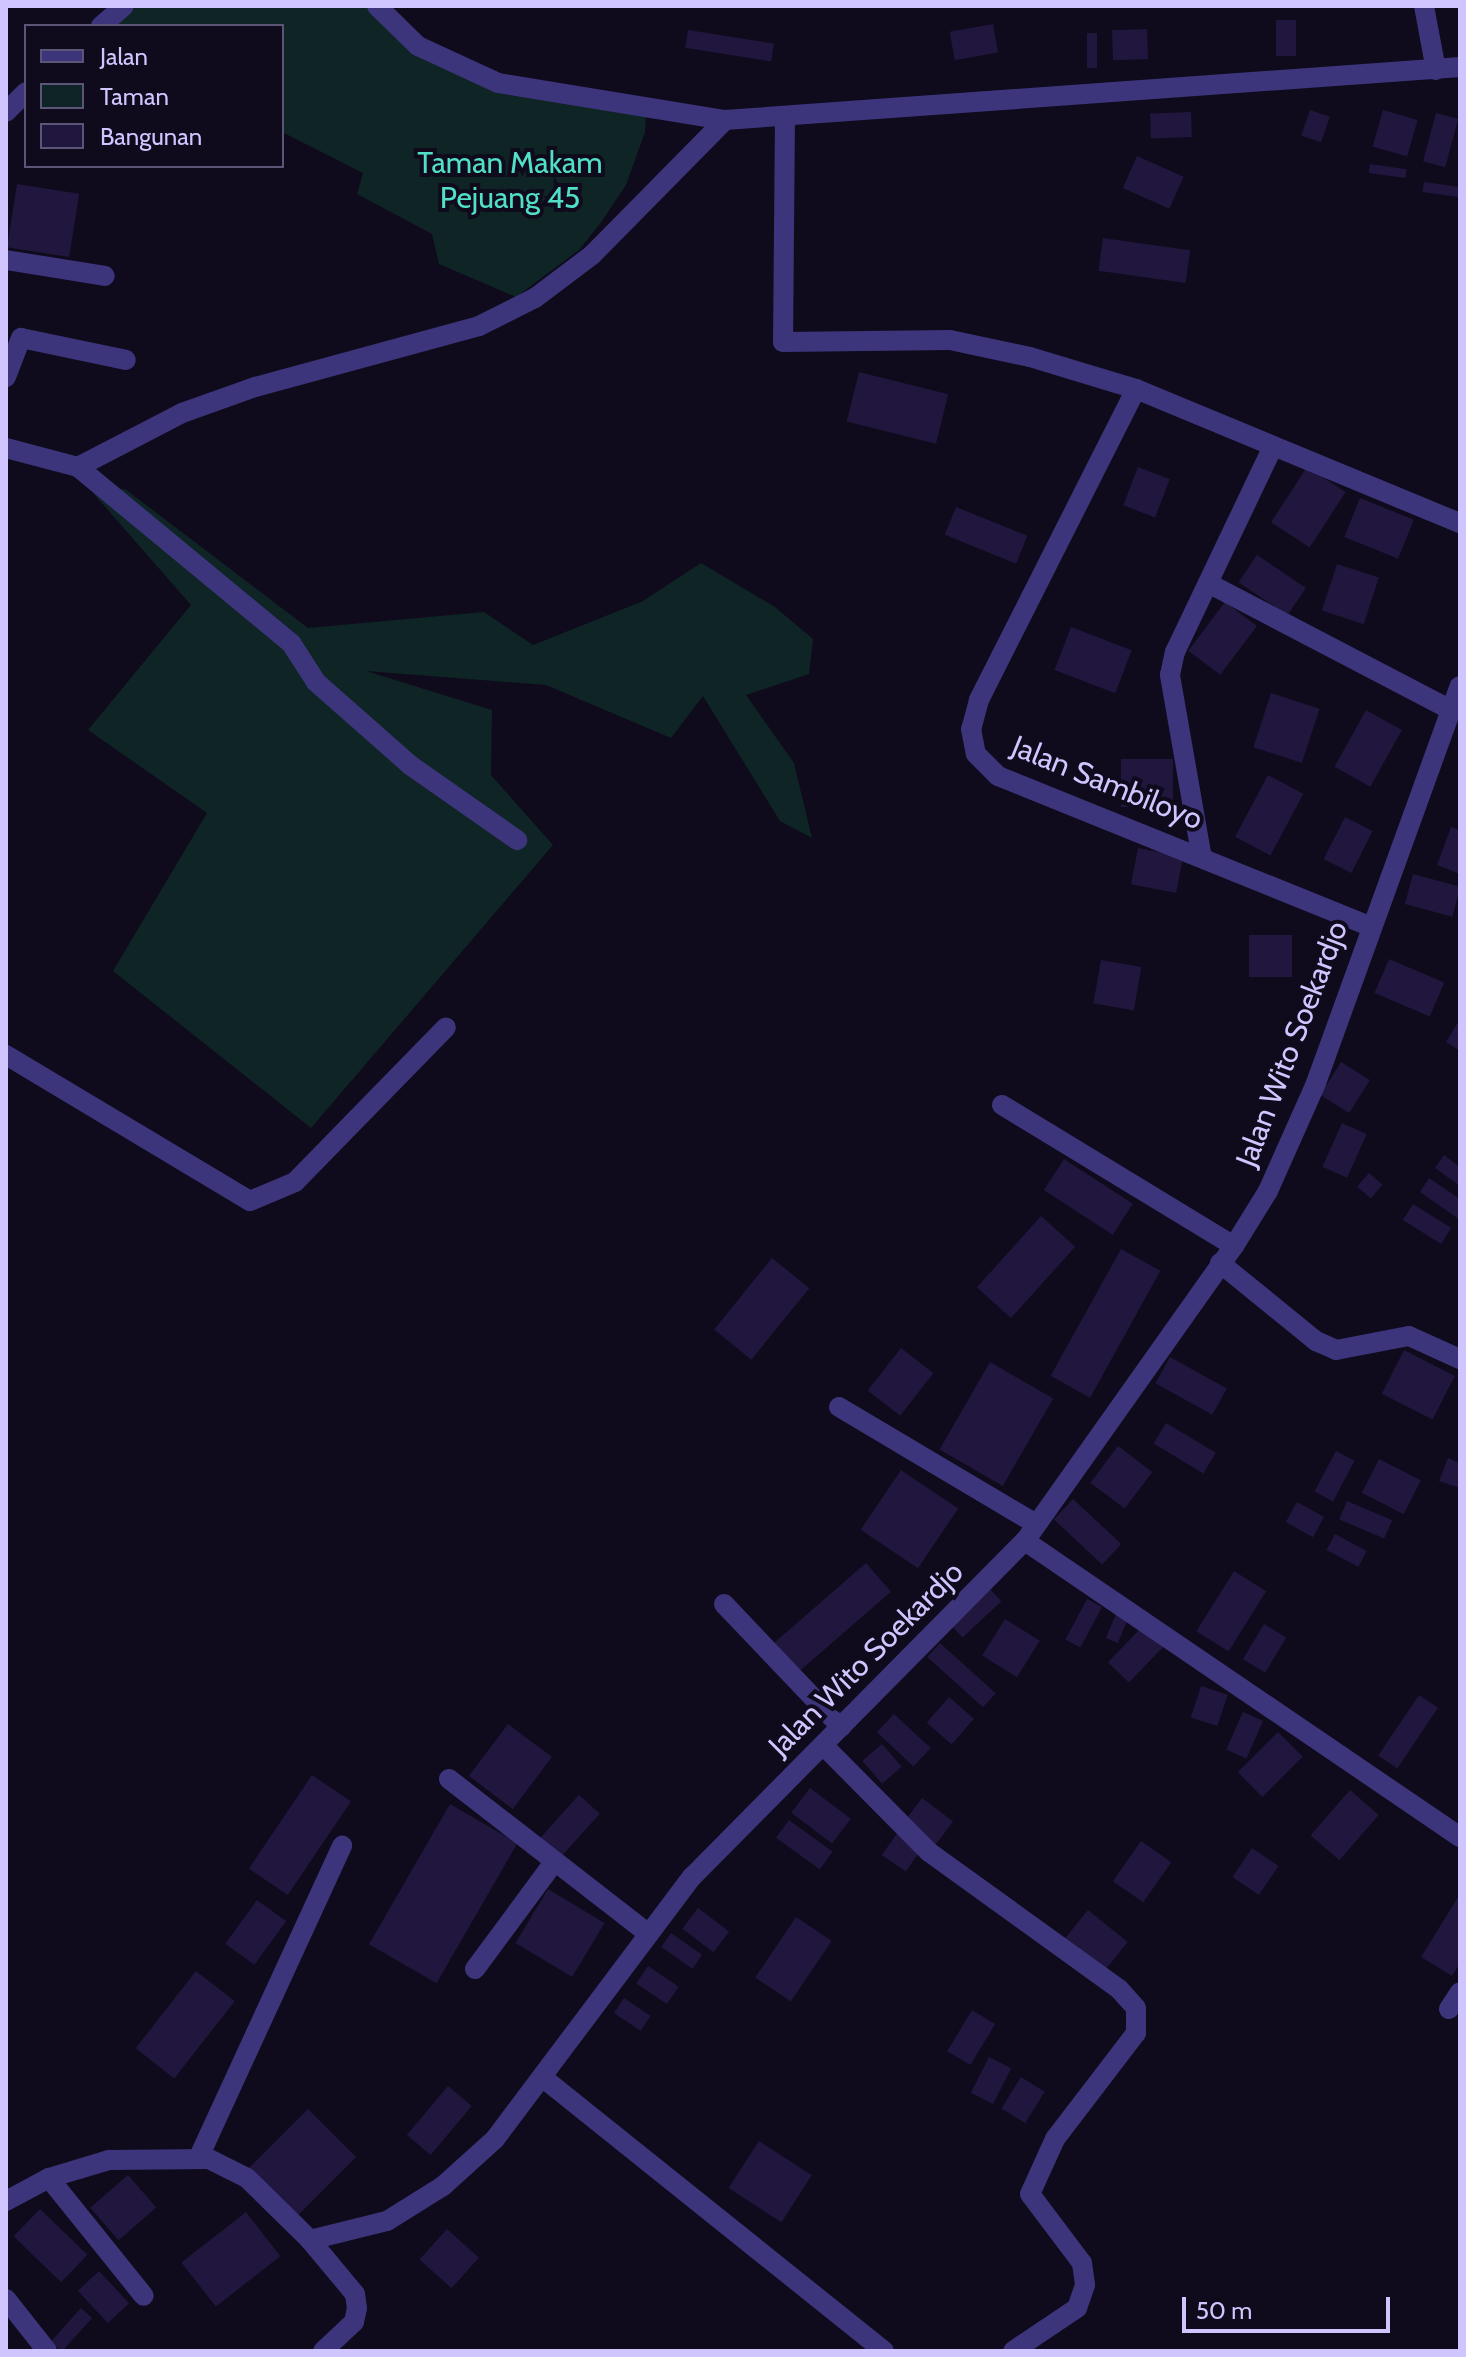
<!DOCTYPE html>
<style>
body{margin:0}
#map{position:relative;width:1466px;height:2357px;overflow:hidden;background:#0f0b1c;font-family:Cabin,sans-serif}
div>[style]{position:absolute}
[style*='--x']{left:calc(var(--x)*1px);top:calc(var(--y)*1px);width:calc(var(--w)*1px);rotate:calc(var(--a)*1deg)}
.green>*{inset:0;background:#0e2425}
.building>*{inset:0;background:#21163d;transform-origin:0 0}
.street>*{height:20px;margin:-10px;padding:0 10px;transform-origin:10px;border-radius:10px;background:#3d357b}
span{translate:-50% -50%;white-space:nowrap;text-align:center;line-height:1.15;-webkit-text-stroke:8px #0f0b1c;paint-order:stroke}
.park-label{font-size:30px;color:#51dfc7}
.street-label{font-size:30px;color:#d0c5ff}
.frame{position:absolute;inset:0;border:8px solid #d0c5ff;pointer-events:none}
.legend{position:absolute;left:24px;top:24px;width:260px;height:144px;box-sizing:border-box;background:#0f0b1c;border:2px solid #5c5577;margin:0;padding:10px 14px;list-style:none;font-size:24px;color:#d0c5ff}
.legend li{display:flex;align-items:center;gap:16px;height:40px}
.legend b{width:40px;border:2px solid #5c5577}
.scale{position:absolute;left:1182px;top:2297px;width:208px;height:36px;box-sizing:border-box;border:4px solid #d0c5ff;border-top:0;padding-left:10px;font-size:24px;line-height:28px;white-space:nowrap;color:#d0c5ff;-webkit-text-stroke:6px #0f0b1c;paint-order:stroke}
</style>
<div id="map">
<div class="green">
<div style="clip-path:polygon(125px 6px,377px 6px,446px 64px,646px 109px,645px 132px,626px 185px,602px 221px,579px 250px,516px 297px,439px 264px,432px 234px,357px 194px,363px 173px,282px 132px,282px 26px,101px 26px)"></div>
<div style="clip-path:polygon(125px 489px,308px 628px,484px 612px,533px 645px,643px 601px,701px 563px,775px 607px,813px 639px,809px 674px,746px 695px,794px 763px,812px 838px,780px 821px,703px 696px,671px 738px,546px 685px,366px 671px,492px 710px,491px 775px,553px 845px,311px 1128px,113px 971px,207px 813px,88px 730px,191px 605px,93px 493px)"></div>
</div>
<div class="building">
<div style="left:1276px;top:20px;width:20px;height:36px"></div>
<div style="left:993px;top:24px;width:29px;height:44px;rotate:80deg"></div>
<div style="left:1147px;top:29px;width:30px;height:35px;rotate:88deg"></div>
<div style="left:688px;top:30px;width:87px;height:18px;rotate:9deg"></div>
<div style="left:1087px;top:33px;width:10px;height:35px"></div>
<div style="left:1310px;top:110px;width:21px;height:27px;rotate:19deg"></div>
<div style="left:1383px;top:110px;width:36px;height:38px;rotate:16deg"></div>
<div style="left:1191px;top:112px;width:25px;height:41px;rotate:88deg"></div>
<div style="left:1436px;top:113px;width:23px;height:50px;rotate:15deg"></div>
<div style="left:1137px;top:156px;width:51px;height:35px;rotate:24deg"></div>
<div style="left:1370px;top:164px;width:37px;height:9px;rotate:8deg"></div>
<div style="left:1424px;top:182px;width:36px;height:10px;rotate:8deg"></div>
<div style="left:17px;top:184px;width:63px;height:64px;rotate:9deg"></div>
<div style="left:1103px;top:238px;width:88px;height:33px;rotate:8deg"></div>
<div style="left:859px;top:372px;width:92px;height:51px;rotate:14deg"></div>
<div style="left:1138px;top:467px;width:34px;height:41px;rotate:21deg"></div>
<div style="left:1307px;top:467px;width:46px;height:66px;rotate:33deg"></div>
<div style="left:1360px;top:498px;width:58px;height:42px;rotate:22deg"></div>
<div style="left:956px;top:507px;width:77px;height:30px;rotate:22deg"></div>
<div style="left:1257px;top:555px;width:59px;height:33px;rotate:34deg"></div>
<div style="left:1337px;top:564px;width:44px;height:49px;rotate:18deg"></div>
<div style="left:1225px;top:602px;width:40px;height:61px;rotate:37deg"></div>
<div style="left:1071px;top:627px;width:65px;height:46px;rotate:21deg"></div>
<div style="left:1271px;top:693px;width:51px;height:57px;rotate:18deg"></div>
<div style="left:1366px;top:710px;width:41px;height:65px;rotate:29deg"></div>
<div style="left:1121px;top:759px;width:52px;height:48px"></div>
<div style="left:1268px;top:775px;width:40px;height:70px;rotate:28deg"></div>
<div style="left:1345px;top:817px;width:31px;height:47px;rotate:27deg"></div>
<div style="clip-path:polygon(1451px 827px,1460px 830px,1460px 874px,1437px 865px)"></div>
<div style="left:1138px;top:848px;width:46px;height:37px;rotate:11deg"></div>
<div style="left:1413px;top:874px;width:49px;height:31px;rotate:15deg"></div>
<div style="left:1249px;top:935px;width:43px;height:42px"></div>
<div style="left:1389px;top:959px;width:60px;height:37px;rotate:23deg"></div>
<div style="left:1101px;top:960px;width:41px;height:44px;rotate:10deg"></div>
<div style="clip-path:polygon(1460px 1019px,1460px 1051px,1446px 1042px)"></div>
<div style="left:1341px;top:1062px;width:34px;height:39px;rotate:32deg"></div>
<div style="left:1342px;top:1123px;width:27px;height:48px;rotate:24deg"></div>
<div style="clip-path:polygon(1444px 1155px,1460px 1167px,1460px 1186px,1435px 1168px)"></div>
<div style="left:1064px;top:1159px;width:82px;height:37px;rotate:33deg"></div>
<div style="left:1369px;top:1173px;width:18px;height:18px;rotate:41deg"></div>
<div style="clip-path:polygon(1429px 1178px,1460px 1199px,1460px 1220px,1420px 1192px)"></div>
<div style="left:1413px;top:1204px;width:45px;height:19px;rotate:32deg"></div>
<div style="left:1041px;top:1216px;width:46px;height:96px;rotate:42deg"></div>
<div style="left:1121px;top:1249px;width:45px;height:145px;rotate:29deg"></div>
<div style="left:772px;top:1258px;width:48px;height:92px;rotate:39deg"></div>
<div style="left:901px;top:1348px;width:41px;height:54px;rotate:38deg"></div>
<div style="left:1404px;top:1350px;width:57px;height:49px;rotate:27deg"></div>
<div style="left:1170px;top:1357px;width:65px;height:30px;rotate:29deg"></div>
<div style="left:990px;top:1362px;width:73px;height:101px;rotate:30deg"></div>
<div style="left:1166px;top:1423px;width:58px;height:24px;rotate:31deg"></div>
<div style="left:1118px;top:1446px;width:43px;height:46px;rotate:37deg"></div>
<div style="left:1336px;top:1451px;width:21px;height:46px;rotate:28deg"></div>
<div style="clip-path:polygon(1448px 1458px,1460px 1463px,1460px 1488px,1439px 1481px)"></div>
<div style="left:1379px;top:1459px;width:47px;height:38px;rotate:27deg"></div>
<div style="left:901px;top:1470px;width:69px;height:72px;rotate:34deg"></div>
<div style="left:1073px;top:1499px;width:66px;height:28px;rotate:43deg"></div>
<div style="left:1347px;top:1501px;width:49px;height:20px;rotate:23deg"></div>
<div style="left:1297px;top:1502px;width:31px;height:23px;rotate:29deg"></div>
<div style="left:1335px;top:1534px;width:36px;height:18px;rotate:28deg"></div>
<div style="left:866px;top:1563px;width:38px;height:123px;rotate:49deg"></div>
<div style="left:1234px;top:1571px;width:38px;height:71px;rotate:32deg"></div>
<div style="left:987px;top:1586px;width:21px;height:53px;rotate:47deg"></div>
<div style="left:1087px;top:1599px;width:17px;height:46px;rotate:28deg"></div>
<div style="left:1116px;top:1614px;width:13px;height:26px;rotate:23deg"></div>
<div style="left:1005px;top:1619px;width:41px;height:43px;rotate:32deg"></div>
<div style="left:1264px;top:1624px;width:26px;height:41px;rotate:31deg"></div>
<div style="left:1142px;top:1627px;width:29px;height:49px;rotate:44deg"></div>
<div style="left:940px;top:1643px;width:75px;height:19px;rotate:42deg"></div>
<div style="left:1201px;top:1686px;width:28px;height:33px;rotate:18deg"></div>
<div style="left:1419px;top:1695px;width:23px;height:73px;rotate:34deg"></div>
<div style="left:949px;top:1697px;width:33px;height:34px;rotate:41deg"></div>
<div style="left:1243px;top:1712px;width:22px;height:41px;rotate:24deg"></div>
<div style="left:894px;top:1714px;width:50px;height:25px;rotate:43deg"></div>
<div style="left:508px;top:1724px;width:55px;height:65px;rotate:37deg"></div>
<div style="left:1278px;top:1732px;width:35px;height:57px;rotate:45deg"></div>
<div style="left:882px;top:1744px;width:30px;height:26px;rotate:49deg"></div>
<div style="left:312px;top:1775px;width:47px;height:113px;rotate:34deg"></div>
<div style="left:810px;top:1788px;width:51px;height:31px;rotate:37deg"></div>
<div style="left:1350px;top:1790px;width:38px;height:60px;rotate:41deg"></div>
<div style="left:579px;top:1795px;width:28px;height:58px;rotate:42deg"></div>
<div style="left:922px;top:1798px;width:39px;height:33px;rotate:37deg"></div>
<div style="left:450px;top:1804px;width:78px;height:162px;rotate:30deg"></div>
<div style="left:789px;top:1820px;width:54px;height:22px;rotate:36deg"></div>
<div style="left:898px;top:1832px;width:29px;height:28px;rotate:35deg"></div>
<div style="left:1141px;top:1841px;width:37px;height:49px;rotate:35deg"></div>
<div style="left:1252px;top:1848px;width:32px;height:35px;rotate:34deg"></div>
<div style="left:548px;top:1889px;width:66px;height:63px;rotate:31deg"></div>
<div style="clip-path:polygon(1460px 1894px,1460px 1963px,1452px 1976px,1421px 1957px)"></div>
<div style="left:257px;top:1900px;width:36px;height:54px;rotate:36deg"></div>
<div style="left:698px;top:1908px;width:39px;height:26px;rotate:37deg"></div>
<div style="left:1088px;top:1910px;width:51px;height:38px;rotate:39deg"></div>
<div style="left:796px;top:1917px;width:43px;height:73px;rotate:34deg"></div>
<div style="left:671px;top:1933px;width:38px;height:17px;rotate:35deg"></div>
<div style="left:648px;top:1966px;width:37px;height:21px;rotate:34deg"></div>
<div style="left:196px;top:1971px;width:49px;height:98px;rotate:38deg"></div>
<div style="left:624px;top:1998px;width:32px;height:18px;rotate:34deg"></div>
<div style="left:972px;top:2010px;width:27px;height:48px;rotate:31deg"></div>
<div style="left:989px;top:2057px;width:25px;height:40px;rotate:27deg"></div>
<div style="left:1021px;top:2077px;width:28px;height:37px;rotate:32deg"></div>
<div style="left:448px;top:2086px;width:31px;height:64px;rotate:40deg"></div>
<div style="left:308px;top:2109px;width:68px;height:84px;rotate:45deg"></div>
<div style="left:759px;top:2141px;width:63px;height:56px;rotate:33deg"></div>
<div style="left:128px;top:2175px;width:43px;height:50px;rotate:49deg"></div>
<div style="left:40px;top:2209px;width:66px;height:38px;rotate:44deg"></div>
<div style="left:246px;top:2212px;width:56px;height:82px;rotate:52deg"></div>
<div style="left:447px;top:2229px;width:43px;height:41px;rotate:42deg"></div>
<div style="left:99px;top:2271px;width:44px;height:29px;rotate:47deg"></div>
<div style="left:81px;top:2308px;width:15px;height:45px;rotate:42deg"></div>
</div>
<div class="street">
<div style="--x:377;--y:6;--w:57;--a:44.3"></div>
<div style="--x:418;--y:46;--w:88;--a:24.8"></div>
<div style="--x:498;--y:83;--w:230;--a:9.3"></div>
<div style="--x:725;--y:120;--w:737;--a:-4.12"></div>
<div style="--x:1424;--y:6;--w:65;--a:79.4"></div>
<div style="--x:101;--y:26;--w:30;--a:-41"></div>
<div style="--x:6;--y:112;--w:28;--a:-45"></div>
<div style="--x:785;--y:116;--w:226;--a:90.5"></div>
<div style="--x:783;--y:342;--w:167;--a:-0.7"></div>
<div style="--x:950;--y:340;--w:82;--a:12"></div>
<div style="--x:1030;--y:357;--w:111;--a:16.8"></div>
<div style="--x:1136;--y:389;--w:351;--a:22.5"></div>
<div style="--x:6;--y:260;--w:100;--a:9.2"></div>
<div style="--x:6;--y:377;--w:42;--a:-69"></div>
<div style="--x:21;--y:338;--w:107;--a:11.8"></div>
<div style="--x:1136;--y:389;--w:348;--a:116.8"></div>
<div style="--x:979;--y:700;--w:30;--a:105"></div>
<div style="--x:971;--y:729;--w:25;--a:79"></div>
<div style="--x:976;--y:754;--w:31;--a:45"></div>
<div style="--x:998;--y:776;--w:401;--a:22"></div>
<div style="--x:6;--y:448;--w:74;--a:14.8"></div>
<div style="--x:78;--y:467;--w:276;--a:39.6"></div>
<div style="--x:291;--y:643;--w:46;--a:57.3"></div>
<div style="--x:316;--y:682;--w:125;--a:41.4"></div>
<div style="--x:410;--y:765;--w:131;--a:35"></div>
<div style="--x:78;--y:467;--w:117;--a:-27.4"></div>
<div style="--x:182;--y:413;--w:77;--a:-19.6"></div>
<div style="--x:255;--y:387;--w:232;--a:-15.2"></div>
<div style="--x:479;--y:326;--w:63;--a:-26.6"></div>
<div style="--x:535;--y:298;--w:71;--a:-37"></div>
<div style="--x:592;--y:255;--w:190;--a:-45.4"></div>
<div style="--x:1208;--y:583;--w:274;--a:27.6"></div>
<div style="--x:1201;--y:853;--w:181;--a:-99.9"></div>
<div style="--x:1170;--y:675;--w:24;--a:-78"></div>
<div style="--x:1175;--y:652;--w:225;--a:-64.5"></div>
<div style="--x:6;--y:1055;--w:284;--a:30.9"></div>
<div style="--x:250;--y:1201;--w:49;--a:-22.9"></div>
<div style="--x:295;--y:1182;--w:216;--a:-45.7"></div>
<div style="--x:1002;--y:1105;--w:271;--a:31.3"></div>
<div style="--x:1220;--y:1263;--w:124;--a:39.1"></div>
<div style="--x:1316;--y:1341;--w:22;--a:24"></div>
<div style="--x:1336;--y:1350;--w:74;--a:-10.9"></div>
<div style="--x:1409;--y:1336;--w:56;--a:24.3"></div>
<div style="--x:839;--y:1407;--w:229;--a:30.7"></div>
<div style="--x:1025;--y:1541;--w:526;--a:34.23"></div>
<div style="--x:724;--y:1604;--w:170;--a:46.4"></div>
<div style="--x:823;--y:1745;--w:151;--a:45.3"></div>
<div style="--x:929;--y:1852;--w:234;--a:35.8"></div>
<div style="--x:1119;--y:1989;--w:25;--a:48"></div>
<div style="--x:1136;--y:2008;--w:25;--a:90"></div>
<div style="--x:1136;--y:2033;--w:133;--a:127.4"></div>
<div style="--x:1055;--y:2139;--w:60;--a:114.4"></div>
<div style="--x:1030;--y:2194;--w:86;--a:53"></div>
<div style="--x:1082;--y:2263;--w:22;--a:82"></div>
<div style="--x:1085;--y:2285;--w:24;--a:109"></div>
<div style="--x:1077;--y:2308;--w:77;--a:146.1"></div>
<div style="--x:449;--y:1779;--w:253;--a:37.8"></div>
<div style="--x:475;--y:1969;--w:134;--a:-53.5"></div>
<div style="--x:1449;--y:2009;--w:20;--a:-57"></div>
<div style="--x:542;--y:2077;--w:438;--a:38.7"></div>
<div style="--x:198;--y:2159;--w:345;--a:-65.3"></div>
<div style="--x:49;--y:2178;--w:151;--a:51.2"></div>
<div style="--x:6;--y:2201;--w:49;--a:-28.1"></div>
<div style="--x:49;--y:2178;--w:63;--a:-16.7"></div>
<div style="--x:109;--y:2160;--w:100;--a:-0.6"></div>
<div style="--x:209;--y:2159;--w:42;--a:26.6"></div>
<div style="--x:247;--y:2178;--w:88;--a:44.5"></div>
<div style="--x:310;--y:2240;--w:79;--a:-13.9"></div>
<div style="--x:387;--y:2221;--w:66;--a:-32"></div>
<div style="--x:443;--y:2186;--w:70;--a:-42.1"></div>
<div style="--x:495;--y:2139;--w:328;--a:-53.1"></div>
<div style="--x:692;--y:1877;--w:473;--a:-45.3"></div>
<div style="--x:1025;--y:1541;--w:362;--a:-54.7"></div>
<div style="--x:1234;--y:1246;--w:65;--a:-58.3"></div>
<div style="--x:1268;--y:1191;--w:118;--a:-66"></div>
<div style="--x:1316;--y:1083;--w:422;--a:-70.1"></div>
<div style="--x:310;--y:2240;--w:70;--a:50.2"></div>
<div style="--x:355;--y:2294;--w:14;--a:82"></div>
<div style="--x:357;--y:2308;--w:14;--a:102"></div>
<div style="--x:354;--y:2322;--w:42;--a:136.9"></div>
<div style="--x:6;--y:2299;--w:66;--a:51.7"></div>
</div>
<div class="park-label">
<span style="left:510px;top:180px">Taman Makam<br>Pejuang 45</span>
</div>
<div class="street-label">
<span style="left:1107px;top:783px;rotate:22deg">Jalan Sambiloyo</span>
<span style="left:1292px;top:1044px;rotate:-69deg">Jalan Wito Soekardjo</span>
<span style="left:866px;top:1659px;rotate:-45deg">Jalan Wito Soekardjo</span>
</div>
<div class="frame"></div>
<ul class="legend">
<li><b style="height:10px;background:#3d357b"></b>Jalan</li>
<li><b style="height:22px;background:#0e2425"></b>Taman</li>
<li><b style="height:22px;background:#21163d"></b>Bangunan</li>
</ul>
<div class="scale">50 m</div>
</div>
